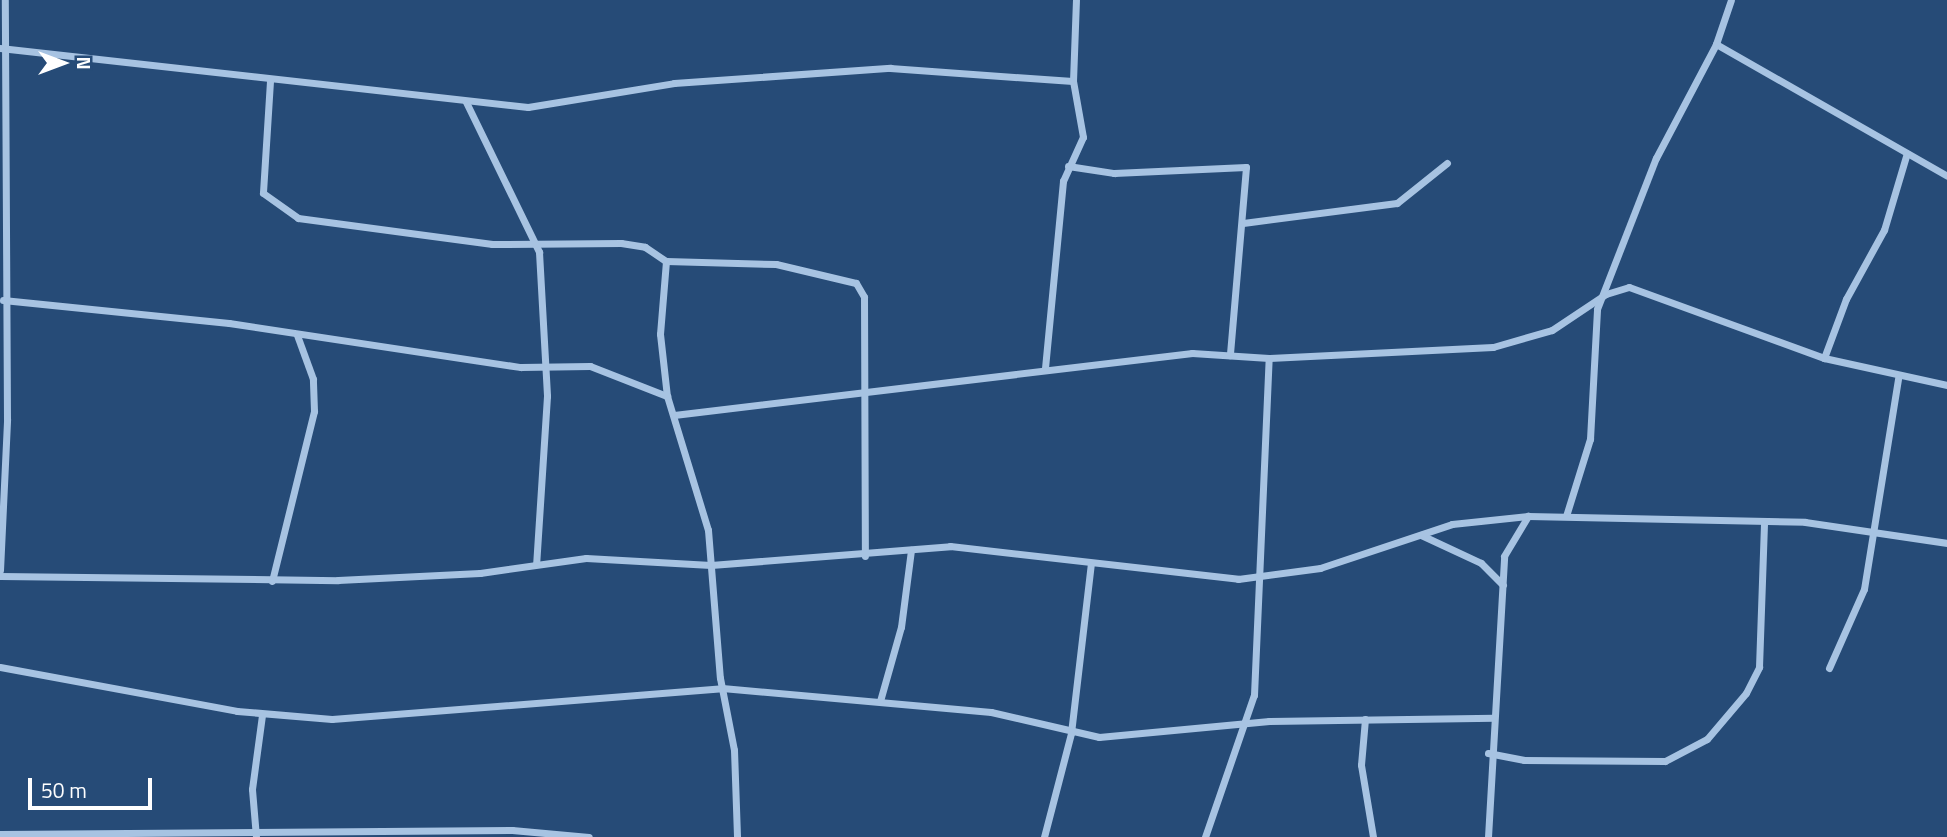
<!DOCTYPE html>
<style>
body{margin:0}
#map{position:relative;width:1947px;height:837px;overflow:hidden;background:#264b77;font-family:"Titillium Web",sans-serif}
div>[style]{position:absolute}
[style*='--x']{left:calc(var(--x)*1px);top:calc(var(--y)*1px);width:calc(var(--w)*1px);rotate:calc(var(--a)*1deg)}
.street>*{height:7px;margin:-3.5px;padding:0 3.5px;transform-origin:3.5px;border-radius:3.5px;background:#a7c3e2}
span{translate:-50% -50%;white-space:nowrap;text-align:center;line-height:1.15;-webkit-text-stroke:7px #264b77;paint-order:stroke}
.north{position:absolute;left:28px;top:28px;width:70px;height:70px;-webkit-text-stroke:5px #264b77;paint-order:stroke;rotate:90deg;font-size:19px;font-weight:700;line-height:28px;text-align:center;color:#fff}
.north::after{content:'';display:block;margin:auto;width:24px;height:32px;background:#fff;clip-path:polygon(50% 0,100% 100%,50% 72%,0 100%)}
.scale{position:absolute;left:28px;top:778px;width:124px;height:32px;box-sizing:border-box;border:4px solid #fff;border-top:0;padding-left:9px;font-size:21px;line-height:24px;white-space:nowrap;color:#fff;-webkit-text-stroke:5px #264b77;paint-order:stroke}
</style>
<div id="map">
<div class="street">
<div style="--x:1716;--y:44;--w:266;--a:29.7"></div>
<div style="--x:0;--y:48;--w:531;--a:6.38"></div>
<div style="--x:528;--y:107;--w:148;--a:-9.3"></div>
<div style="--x:674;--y:83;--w:217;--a:-4"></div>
<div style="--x:890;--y:68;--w:183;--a:4.1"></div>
<div style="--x:1073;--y:81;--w:81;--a:-87.9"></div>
<div style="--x:270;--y:81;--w:112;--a:93.6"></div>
<div style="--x:263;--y:193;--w:43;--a:35.5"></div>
<div style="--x:298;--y:218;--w:196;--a:7.6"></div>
<div style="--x:492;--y:244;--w:129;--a:-0.4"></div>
<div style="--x:621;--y:243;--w:24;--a:9"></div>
<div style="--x:645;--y:247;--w:25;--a:34"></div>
<div style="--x:666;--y:261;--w:110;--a:1.6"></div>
<div style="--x:776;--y:264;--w:82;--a:13.4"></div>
<div style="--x:856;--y:283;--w:16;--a:60"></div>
<div style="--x:864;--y:297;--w:259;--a:89.8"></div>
<div style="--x:466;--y:102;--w:167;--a:64"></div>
<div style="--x:539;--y:252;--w:144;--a:86.8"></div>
<div style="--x:547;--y:396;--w:168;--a:93.7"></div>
<div style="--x:1068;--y:166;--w:47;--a:8.7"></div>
<div style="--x:1114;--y:173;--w:132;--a:-2.6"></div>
<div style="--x:1246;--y:167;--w:189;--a:94.9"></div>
<div style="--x:1243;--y:223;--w:155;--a:-7.4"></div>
<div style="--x:1397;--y:203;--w:64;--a:-38.7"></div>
<div style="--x:666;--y:261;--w:73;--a:94.7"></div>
<div style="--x:660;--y:334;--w:62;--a:83.6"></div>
<div style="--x:667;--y:396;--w:140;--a:73"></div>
<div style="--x:708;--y:530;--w:148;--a:85.4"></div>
<div style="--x:720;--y:678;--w:73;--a:79"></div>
<div style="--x:734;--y:750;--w:87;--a:88"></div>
<div style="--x:3;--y:300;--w:227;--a:5.8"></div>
<div style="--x:229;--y:323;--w:295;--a:8.6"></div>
<div style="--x:521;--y:367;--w:69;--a:-0.8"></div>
<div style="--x:590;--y:366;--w:83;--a:21.3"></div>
<div style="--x:1824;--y:358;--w:63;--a:-69.6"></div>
<div style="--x:1846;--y:299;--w:79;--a:-61.2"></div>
<div style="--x:1884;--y:230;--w:80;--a:-73.4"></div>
<div style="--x:1045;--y:368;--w:188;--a:-84.5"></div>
<div style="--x:1063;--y:181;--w:48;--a:-65.6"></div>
<div style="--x:1083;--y:137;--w:57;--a:-100.1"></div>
<div style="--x:674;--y:415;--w:522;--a:-6.83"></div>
<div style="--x:1192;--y:353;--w:77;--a:3.7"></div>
<div style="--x:1269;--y:358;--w:224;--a:-2.8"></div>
<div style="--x:1493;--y:347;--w:61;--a:-16.1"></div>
<div style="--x:1552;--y:330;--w:65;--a:-33.7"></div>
<div style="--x:1606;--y:294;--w:24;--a:-17"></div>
<div style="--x:1629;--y:287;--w:208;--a:20"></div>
<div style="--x:1824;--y:358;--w:126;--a:12.4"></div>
<div style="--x:1566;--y:516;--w:81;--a:-72.7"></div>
<div style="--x:1590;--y:439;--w:130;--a:-86.9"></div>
<div style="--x:1597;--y:309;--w:162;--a:-68.7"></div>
<div style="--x:1656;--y:158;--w:129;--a:-62.2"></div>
<div style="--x:1716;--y:44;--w:46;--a:-71.2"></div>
<div style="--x:1421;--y:535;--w:66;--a:25"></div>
<div style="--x:1481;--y:563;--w:31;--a:45"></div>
<div style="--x:0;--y:570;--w:151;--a:-87.3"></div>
<div style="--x:7;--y:419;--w:419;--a:-90.3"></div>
<div style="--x:0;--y:576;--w:338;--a:0.7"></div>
<div style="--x:338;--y:580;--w:142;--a:-2.8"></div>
<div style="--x:480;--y:573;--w:107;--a:-8.1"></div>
<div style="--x:586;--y:558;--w:125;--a:3.2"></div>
<div style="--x:711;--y:565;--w:240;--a:-4.5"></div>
<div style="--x:950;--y:546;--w:290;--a:6.5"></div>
<div style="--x:1238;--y:579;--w:83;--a:-7.6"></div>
<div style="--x:1320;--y:568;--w:139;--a:-18.4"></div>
<div style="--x:1452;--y:524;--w:76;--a:-6"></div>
<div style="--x:1528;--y:516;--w:277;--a:1.2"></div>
<div style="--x:1805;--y:522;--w:144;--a:8.4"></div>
<div style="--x:272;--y:581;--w:175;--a:-76.1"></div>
<div style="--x:314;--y:411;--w:32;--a:-92"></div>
<div style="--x:313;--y:379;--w:47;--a:-110"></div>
<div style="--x:0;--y:667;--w:241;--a:10.5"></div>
<div style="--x:237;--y:711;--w:95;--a:4.8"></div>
<div style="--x:332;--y:719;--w:391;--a:-4.5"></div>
<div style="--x:722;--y:688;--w:270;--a:5.1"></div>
<div style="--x:991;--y:712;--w:111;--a:13"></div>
<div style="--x:1099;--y:737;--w:171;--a:-5.4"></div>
<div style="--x:1269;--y:721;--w:225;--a:-0.8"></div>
<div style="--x:1829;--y:668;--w:86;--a:-66.1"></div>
<div style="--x:1864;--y:589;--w:214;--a:-80.8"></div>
<div style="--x:880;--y:701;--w:77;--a:-74.2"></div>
<div style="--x:901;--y:627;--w:78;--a:-82.6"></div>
<div style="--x:1365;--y:719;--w:46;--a:95"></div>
<div style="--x:1361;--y:765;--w:73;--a:80.5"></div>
<div style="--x:1488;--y:753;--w:37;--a:11"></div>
<div style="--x:1524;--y:760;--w:141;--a:0.4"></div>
<div style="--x:1665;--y:761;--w:47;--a:-27.6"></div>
<div style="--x:1707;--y:739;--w:60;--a:-49.7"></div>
<div style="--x:1746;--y:693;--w:29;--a:-63"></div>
<div style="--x:1759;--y:667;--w:145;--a:-88"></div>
<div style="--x:0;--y:834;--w:512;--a:-0.45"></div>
<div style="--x:512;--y:830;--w:77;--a:5.2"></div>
<div style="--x:256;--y:837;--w:48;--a:-94.8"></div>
<div style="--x:252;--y:789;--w:75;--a:-82.3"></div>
<div style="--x:1044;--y:837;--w:107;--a:-75.4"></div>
<div style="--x:1071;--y:733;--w:170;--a:-83.3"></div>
<div style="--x:1205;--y:837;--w:150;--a:-71"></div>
<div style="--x:1254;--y:695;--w:337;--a:-87.5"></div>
<div style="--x:1488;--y:837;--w:281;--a:-86.7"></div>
<div style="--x:1504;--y:556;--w:47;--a:-59"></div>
</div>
<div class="north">N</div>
<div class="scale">50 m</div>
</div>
